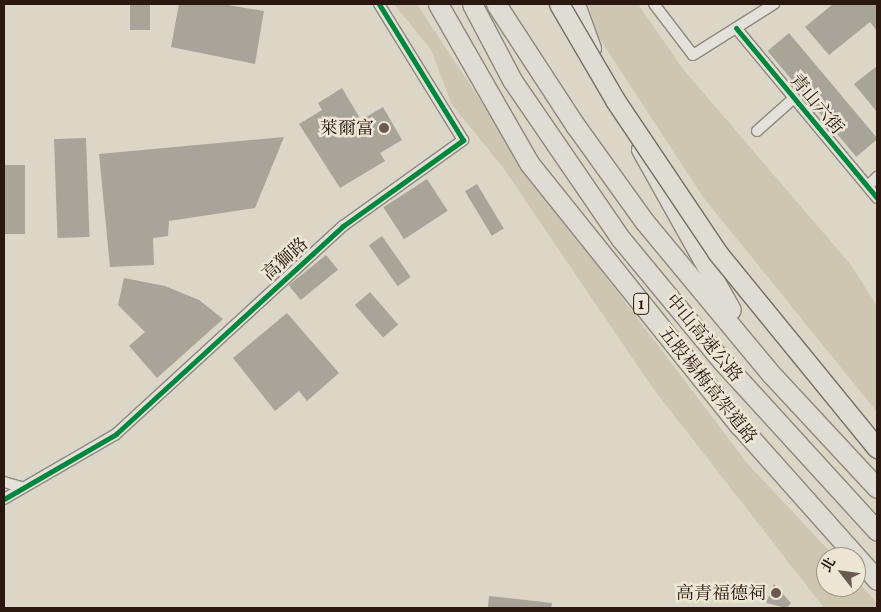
<!DOCTYPE html>
<meta charset="utf-8">
<style>
body{margin:0}
#map{position:relative;width:881px;height:612px;overflow:hidden;background:#dcd6c6;font-family:Alegreya,"Noto Serif TC",serif}
div>[style]{position:absolute}
[style*='--x']{left:calc(var(--x)*1px);top:calc(var(--y)*1px);width:calc(var(--w)*1px);rotate:calc(var(--a)*1deg)}
.green>*{inset:0;background:#cfc6b1}
.building>*{inset:0;background:#a9a499;transform-origin:0 0}
.roads{filter:drop-shadow(1px 0 #8e887f) drop-shadow(-1px 0 #8e887f) drop-shadow(0 1px #8e887f) drop-shadow(0 -1px #8e887f)}
.minor>*{height:10px;margin:-5px;padding:0 5px;transform-origin:5px;border-radius:5px;background:#e4e1da}
.motorway>*{height:19px;margin:-9.5px;padding:0 9.5px;transform-origin:9.5px;border-radius:9.5px;background:#dfdcd3}
.bridges{filter:drop-shadow(1px 0 #766f66) drop-shadow(-1px 0 #766f66) drop-shadow(0 1px #766f66) drop-shadow(0 -1px #766f66)}
.motorway-bridge>*{height:19px;margin:-9.5px;padding:0 9.5px;transform-origin:9.5px;border-radius:9.5px;background:#dfdcd3}
.cycleway>*{height:5px;margin:-2.5px;padding:0 2.5px;transform-origin:2.5px;border-radius:2.5px;background:#00873e}
.dots>*{width:14px;height:14px;translate:-50% -50%;box-sizing:border-box;border:2px solid #ede6d5;border-radius:50%}
span{translate:-50% -50%;white-space:nowrap;text-align:center;line-height:1.15;-webkit-text-stroke:5px #ede6d5;paint-order:stroke}
.shield-label span{padding:1px 4px;background:#ede6d5;border:1px solid;border-radius:4px;-webkit-text-stroke-width:0}
.shield-label{font-size:16px;color:#2a1810;font-weight:700}
.street-label{font-size:18px;color:#2a1810}
.poi-label{font-size:18px;color:#2a1810}
.right{translate:-100% -50%;text-align:right}
.frame{position:absolute;inset:0;border:5px solid #2a1810;pointer-events:none}
.north{position:absolute;left:816px;top:547px;width:50px;height:50px;box-sizing:border-box;background:#ede6d5;border:1px solid #9f9486;border-radius:50%;rotate:300deg;font-size:14px;font-weight:700;line-height:20px;text-align:center;color:#2a1810}
.north::after{content:'';display:block;margin:auto;width:18px;height:22px;background:#685a50;clip-path:polygon(50% 0,100% 100%,50% 72%,0 100%)}
</style>
<div id="map">
<div class="green">
<div style="clip-path:polygon(394px 4px,417px 4px,534px 182px,747px 463px,835px 557px,826px 557px,826px 587px,856px 587px,856px 580px,877px 603px,877px 608px,824px 608px,652px 387px,502px 166px,452px 105px,431px 50px)"></div>
<div style="clip-path:polygon(589px 4px,638px 4px,683px 69px,851px 265px,877px 306px,877px 412px,703px 197px,594px 30px)"></div>
</div>
<div class="building">
<div style="left:130px;top:4px;width:20px;height:26px"></div>
<div style="clip-path:polygon(179px 4px,222px 4px,264px 11px,255px 64px,171px 47px)"></div>
<div style="clip-path:polygon(833px 4px,877px 4px,877px 31px,870px 22px,829px 55px,805px 27px)"></div>
<div style="left:789px;top:33px;width:138px;height:28px;rotate:50deg"></div>
<div style="clip-path:polygon(877px 66px,877px 112px,854px 84px)"></div>
<div style="clip-path:polygon(342px 88px,361px 120px,383px 107px,402px 140px,380px 153px,385px 161px,340px 188px,299px 124px,322px 110px,318px 103px)"></div>
<div style="clip-path:polygon(284px 137px,255px 208px,169px 221px,168px 236px,153px 238px,154px 265px,110px 267px,99px 154px)"></div>
<div style="left:86px;top:138px;width:99px;height:32px;rotate:88deg"></div>
<div style="left:4px;top:165px;width:21px;height:69px"></div>
<div style="left:427px;top:179px;width:38px;height:52px;rotate:57deg"></div>
<div style="left:477px;top:184px;width:52px;height:14px;rotate:59deg"></div>
<div style="left:382px;top:236px;width:50px;height:16px;rotate:55deg"></div>
<div style="left:326px;top:255px;width:19px;height:48px;rotate:51deg"></div>
<div style="clip-path:polygon(124px 278px,165px 286px,199px 300px,223px 319px,157px 378px,129px 346px,145px 332px,118px 305px)"></div>
<div style="left:370px;top:292px;width:43px;height:20px;rotate:49deg"></div>
<div style="clip-path:polygon(287px 313px,339px 373px,307px 401px,299px 391px,275px 411px,233px 358px)"></div>
<div style="clip-path:polygon(774px 584px,791px 603px,787px 608px,766px 603px)"></div>
<div style="clip-path:polygon(489px 596px,552px 603px,551px 608px,488px 608px)"></div>
</div>
<div class="roads">
<div class="minor">
<div style="--x:654;--y:4;--w:64;--a:52.6"></div>
<div style="--x:693;--y:55;--w:96;--a:-32.2"></div>
<div style="--x:736;--y:28;--w:221;--a:50.3"></div>
<div style="--x:757;--y:131;--w:50;--a:-41.7"></div>
<div style="--x:868;--y:186;--w:13;--a:-45"></div>
<div style="--x:4;--y:482;--w:18;--a:16"></div>
<div style="--x:4;--y:499;--w:129;--a:-30.1"></div>
<div style="--x:116;--y:434;--w:308;--a:-42.5"></div>
<div style="--x:343;--y:226;--w:148;--a:-35.6"></div>
<div style="--x:463;--y:140;--w:160;--a:-121.7"></div>
</div>
<div class="motorway">
<div style="--x:438;--y:4;--w:183;--a:60.2"></div>
<div style="--x:529;--y:163;--w:337;--a:51.3"></div>
<div style="--x:740;--y:426;--w:206;--a:48.3"></div>
<div style="--x:472;--y:4;--w:86;--a:62.2"></div>
<div style="--x:512;--y:80;--w:193;--a:55.6"></div>
<div style="--x:621;--y:239;--w:158;--a:50.4"></div>
<div style="--x:722;--y:361;--w:230;--a:47.6"></div>
<div style="--x:496;--y:4;--w:145;--a:56.9"></div>
<div style="--x:575;--y:125;--w:118;--a:54.3"></div>
<div style="--x:644;--y:221;--w:200;--a:50.3"></div>
<div style="--x:772;--y:375;--w:154;--a:47.1"></div>
<div style="--x:575;--y:4;--w:47;--a:70"></div>
<div style="--x:641;--y:149;--w:184;--a:60.8"></div>
</div>
</div>
<div class="bridges">
<div class="motorway-bridge">
<div style="--x:559;--y:4;--w:111;--a:59.7"></div>
<div style="--x:615;--y:100;--w:183;--a:56.1"></div>
<div style="--x:717;--y:252;--w:253;--a:50.8"></div>
</div>
</div>
<div class="cycleway">
<div style="--x:736;--y:28;--w:221;--a:50.3"></div>
<div style="--x:4;--y:499;--w:129;--a:-30.1"></div>
<div style="--x:116;--y:434;--w:308;--a:-42.5"></div>
<div style="--x:343;--y:226;--w:148;--a:-35.6"></div>
<div style="--x:463;--y:140;--w:160;--a:-121.7"></div>
</div>
<div class="dots">
<div style="left:384px;top:128px;background:#685a50"></div>
<div style="left:776px;top:593px;background:#685a50"></div>
</div>
<div class="shield-label">
<span style="left:641px;top:304px">1</span>
</div>
<div class="street-label">
<span style="left:817px;top:104px;rotate:50deg">青山六街</span>
<span style="left:285px;top:259px;rotate:-42deg">高獅路</span>
<span style="left:704px;top:338px;rotate:50deg">中山高速公路</span>
<span style="left:708px;top:385px;rotate:51deg">五股楊梅高架道路</span>
</div>
<div class="poi-label">
<span class="right" style="left:374px;top:128px">萊爾富</span>
<span class="right" style="left:766px;top:593px">高青福德祠</span>
</div>
<div class="frame"></div>
<div class="north">北</div>
</div>
